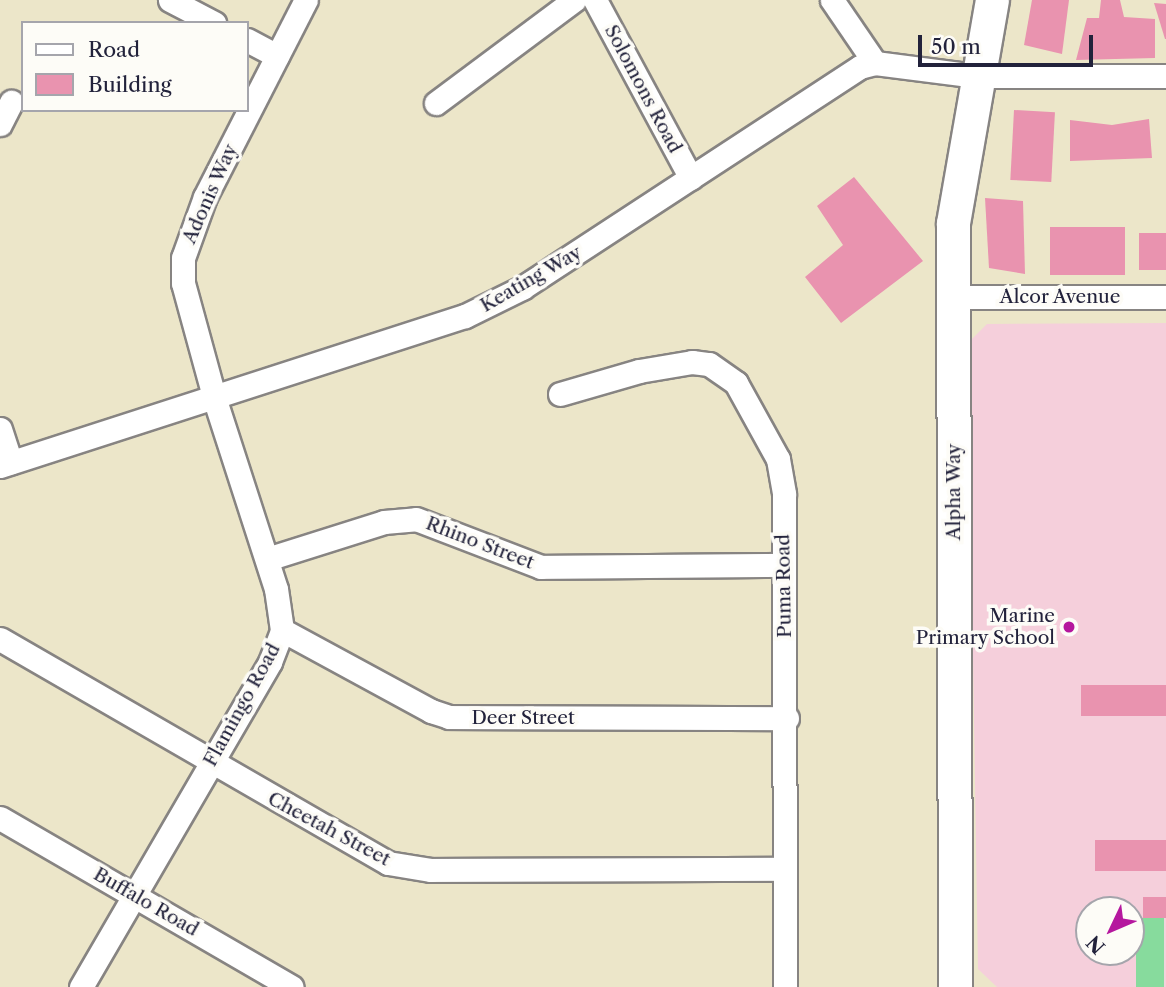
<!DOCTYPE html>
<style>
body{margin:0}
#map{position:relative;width:1166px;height:987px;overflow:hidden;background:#ece6c9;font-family:"Libre Caslon Text",serif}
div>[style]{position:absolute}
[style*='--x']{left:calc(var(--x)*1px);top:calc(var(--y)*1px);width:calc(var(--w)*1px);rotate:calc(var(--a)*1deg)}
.built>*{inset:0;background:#f5cfdb}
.green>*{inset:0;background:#87db9d;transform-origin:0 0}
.building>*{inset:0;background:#e993af;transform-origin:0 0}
.roads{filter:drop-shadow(2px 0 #878482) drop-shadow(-2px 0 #878482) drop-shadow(0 2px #878482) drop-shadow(0 -2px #878482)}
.street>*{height:23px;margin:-11.5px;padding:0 11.5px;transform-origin:11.5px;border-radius:11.5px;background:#fff}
.secondary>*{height:33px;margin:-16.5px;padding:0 16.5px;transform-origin:16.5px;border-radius:16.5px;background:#fff}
.dots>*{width:19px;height:19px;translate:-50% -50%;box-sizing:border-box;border:4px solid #fdfcf7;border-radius:50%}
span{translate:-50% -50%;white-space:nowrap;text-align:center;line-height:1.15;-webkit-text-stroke:7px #fdfcf7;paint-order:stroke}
.street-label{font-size:19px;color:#22223b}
.poi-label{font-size:19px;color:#22223b}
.right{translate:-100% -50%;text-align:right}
.legend{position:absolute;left:21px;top:21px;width:228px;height:91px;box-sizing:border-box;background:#fdfcf7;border:2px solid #a5a5ac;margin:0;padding:9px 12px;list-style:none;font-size:21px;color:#22223b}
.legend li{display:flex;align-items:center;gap:14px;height:35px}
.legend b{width:35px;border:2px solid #a5a5ac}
.north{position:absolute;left:1075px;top:896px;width:70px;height:70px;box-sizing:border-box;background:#fdfcf7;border:2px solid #a5a5ac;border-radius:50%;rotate:226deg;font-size:19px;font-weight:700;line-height:28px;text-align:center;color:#22223b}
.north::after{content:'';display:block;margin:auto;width:24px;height:32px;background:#b5179e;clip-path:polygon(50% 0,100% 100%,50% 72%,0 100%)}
.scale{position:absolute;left:918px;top:35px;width:175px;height:32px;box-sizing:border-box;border:4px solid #22223b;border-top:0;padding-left:9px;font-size:21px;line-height:24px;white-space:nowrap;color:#22223b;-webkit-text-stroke:5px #fdfcf7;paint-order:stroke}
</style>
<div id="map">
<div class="built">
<div style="clip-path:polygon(evenodd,1166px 323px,1166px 987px,997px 987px,978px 969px,968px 343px,987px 324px,1166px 323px,1089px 910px,1131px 910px,1131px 952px,1089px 952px,1089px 910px)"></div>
</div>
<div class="green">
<div style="left:1136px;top:918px;width:28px;height:69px"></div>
</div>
<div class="building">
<div style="clip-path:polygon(1032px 0,1069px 0,1062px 54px,1024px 45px)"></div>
<div style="clip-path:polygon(1101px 0,1120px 0,1124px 17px,1155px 19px,1155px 58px,1076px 60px,1087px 18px,1099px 18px)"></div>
<div style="clip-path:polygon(1154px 3px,1166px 4px,1166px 39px,1165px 39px)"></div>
<div style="left:1014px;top:110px;width:41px;height:70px;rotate:3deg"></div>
<div style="clip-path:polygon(1149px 119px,1152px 158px,1070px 161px,1070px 120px,1112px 125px)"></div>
<div style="clip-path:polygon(854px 177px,923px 261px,841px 323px,805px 277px,843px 245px,817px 206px)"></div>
<div style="clip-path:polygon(985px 198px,1023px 201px,1025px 274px,989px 268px)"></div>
<div style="left:1050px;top:227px;width:75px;height:48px"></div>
<div style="left:1166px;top:233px;width:37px;height:27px;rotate:90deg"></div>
<div style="left:1081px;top:685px;width:85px;height:31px"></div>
<div style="left:1095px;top:840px;width:71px;height:31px"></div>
<div style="left:1143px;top:897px;width:23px;height:21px"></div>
</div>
<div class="roads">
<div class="street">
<div style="--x:170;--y:0;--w:50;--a:27.6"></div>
<div style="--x:595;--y:0;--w:202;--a:61.7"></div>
<div style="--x:832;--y:0;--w:76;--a:55.7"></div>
<div style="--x:247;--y:40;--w:34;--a:28"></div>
<div style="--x:436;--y:103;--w:172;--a:-36.7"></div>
<div style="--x:0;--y:124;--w:25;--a:-63"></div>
<div style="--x:953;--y:297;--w:213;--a:0"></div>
<div style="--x:560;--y:394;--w:82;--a:-16.2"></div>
<div style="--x:639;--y:371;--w:54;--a:-9.6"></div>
<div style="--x:692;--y:362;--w:17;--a:7"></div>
<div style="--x:709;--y:364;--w:33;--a:35"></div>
<div style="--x:736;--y:383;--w:87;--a:61.1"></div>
<div style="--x:778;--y:459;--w:36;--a:80"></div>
<div style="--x:784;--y:494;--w:493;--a:89.9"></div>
<div style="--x:0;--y:429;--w:35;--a:72"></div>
<div style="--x:0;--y:466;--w:489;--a:-17.9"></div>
<div style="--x:465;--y:316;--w:64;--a:-26.2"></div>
<div style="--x:522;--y:288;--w:404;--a:-33.2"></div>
<div style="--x:860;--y:67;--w:16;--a:-15"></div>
<div style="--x:875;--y:63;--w:103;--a:7.3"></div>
<div style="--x:977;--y:76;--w:189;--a:0"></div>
<div style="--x:267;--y:559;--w:123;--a:-17.5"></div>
<div style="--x:384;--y:522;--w:32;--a:-5"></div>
<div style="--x:416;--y:519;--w:134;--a:21"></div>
<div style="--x:541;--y:567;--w:242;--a:-0.5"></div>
<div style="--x:282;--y:630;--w:170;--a:28.5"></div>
<div style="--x:431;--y:711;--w:19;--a:18"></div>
<div style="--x:449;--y:717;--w:338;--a:0.2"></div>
<div style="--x:0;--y:639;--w:448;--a:30"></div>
<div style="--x:388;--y:863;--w:44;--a:9.2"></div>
<div style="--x:431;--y:870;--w:353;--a:-0.2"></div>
<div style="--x:0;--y:818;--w:337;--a:30.1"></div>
<div style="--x:81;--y:987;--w:376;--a:-59.8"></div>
<div style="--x:270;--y:662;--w:34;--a:-69"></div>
<div style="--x:282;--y:630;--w:41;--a:-98.3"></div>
<div style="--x:276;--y:589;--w:199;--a:-107.9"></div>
<div style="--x:215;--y:400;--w:121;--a:-105.3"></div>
<div style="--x:183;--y:283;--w:25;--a:-90"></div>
<div style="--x:183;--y:258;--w:65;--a:-70.2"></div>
<div style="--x:205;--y:197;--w:221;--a:-62.9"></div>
</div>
<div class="secondary">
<div style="--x:955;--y:987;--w:764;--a:-90.15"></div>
<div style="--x:953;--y:223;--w:226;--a:-80.1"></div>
</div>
</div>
<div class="dots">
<div style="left:1069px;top:627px;background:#b5179e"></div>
</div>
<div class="street-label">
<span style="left:643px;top:89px;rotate:62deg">Solomons Road</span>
<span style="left:210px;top:194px;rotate:-66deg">Adonis Way</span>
<span style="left:531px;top:279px;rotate:-30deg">Keating Way</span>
<span style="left:1060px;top:297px">Alcor Avenue</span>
<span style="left:954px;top:492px;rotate:-90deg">Alpha Way</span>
<span style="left:480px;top:543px;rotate:21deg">Rhino Street</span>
<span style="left:784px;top:586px;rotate:-91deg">Puma Road</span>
<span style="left:242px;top:705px;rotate:-61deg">Flamingo Road</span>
<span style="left:523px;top:718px">Deer Street</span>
<span style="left:329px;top:829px;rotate:28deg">Cheetah Street</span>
<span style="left:146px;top:902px;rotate:30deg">Buffalo Road</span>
</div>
<div class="poi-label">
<span class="right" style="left:1055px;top:627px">Marine<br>Primary School</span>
</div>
<ul class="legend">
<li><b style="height:9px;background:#fff"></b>Road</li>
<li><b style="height:19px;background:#e993af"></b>Building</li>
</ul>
<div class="north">N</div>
<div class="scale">50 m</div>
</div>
